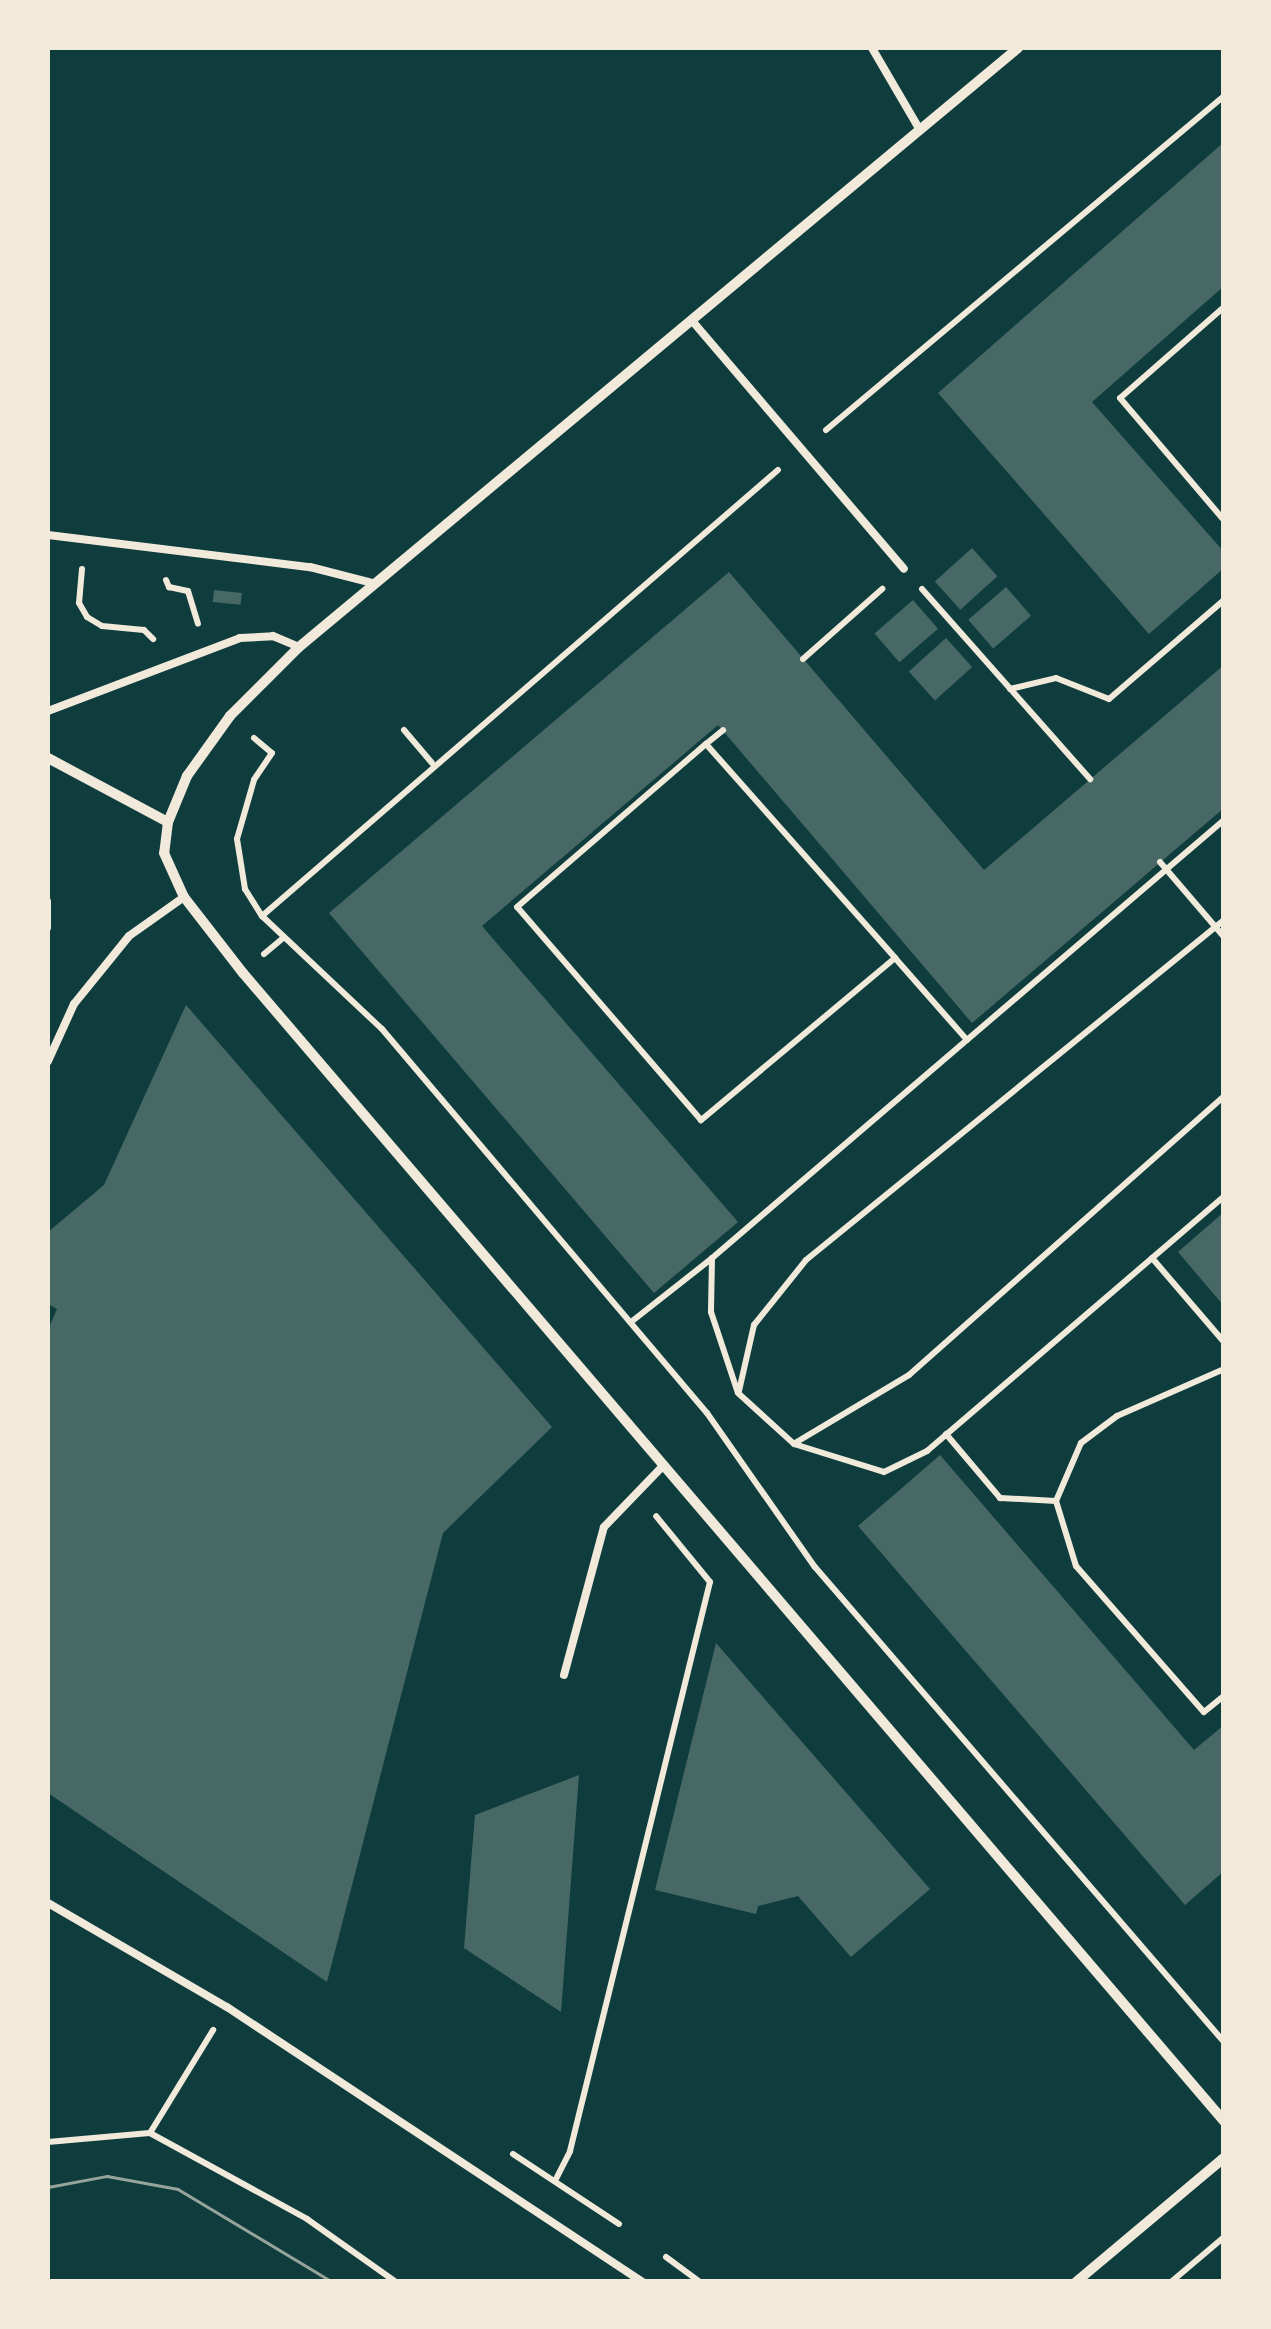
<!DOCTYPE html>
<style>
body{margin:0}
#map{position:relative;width:1271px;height:2329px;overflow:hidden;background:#0f3d3e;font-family:Karla,sans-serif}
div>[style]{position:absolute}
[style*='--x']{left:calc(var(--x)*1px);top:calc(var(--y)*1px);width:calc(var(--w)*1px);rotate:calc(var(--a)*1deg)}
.building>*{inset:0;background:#486865;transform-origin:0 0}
.path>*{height:6px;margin:-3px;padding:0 3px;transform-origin:3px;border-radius:3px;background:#f1e9da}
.service>*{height:8px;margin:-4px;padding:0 4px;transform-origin:4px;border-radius:4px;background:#f1e9da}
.minor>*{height:10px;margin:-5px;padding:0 5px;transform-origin:5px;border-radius:5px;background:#f1e9da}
.tram>*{height:2.5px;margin:-1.25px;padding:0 1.25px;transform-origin:1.25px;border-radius:1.25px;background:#97a49c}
span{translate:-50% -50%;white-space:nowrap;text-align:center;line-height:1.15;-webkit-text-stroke:10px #f1e9da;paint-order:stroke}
.frame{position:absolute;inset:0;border:50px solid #f1e9da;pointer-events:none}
</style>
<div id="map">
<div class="building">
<div style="clip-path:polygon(1224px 142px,1224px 286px,1092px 402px,1224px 552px,1224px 568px,1149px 634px,938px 393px)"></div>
<div style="left:972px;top:548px;width:38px;height:50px;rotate:48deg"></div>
<div style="clip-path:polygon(729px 572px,984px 870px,1224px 665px,1224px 808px,972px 1023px,718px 725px,482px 926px,738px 1222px,654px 1293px,329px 913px)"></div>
<div style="left:1006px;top:587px;width:38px;height:50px;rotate:49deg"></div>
<div style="left:214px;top:590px;width:28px;height:12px;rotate:6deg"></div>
<div style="left:913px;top:600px;width:38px;height:51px;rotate:49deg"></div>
<div style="left:946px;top:638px;width:39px;height:50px;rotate:48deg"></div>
<div style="clip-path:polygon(186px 1005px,552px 1427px,443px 1533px,327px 1982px,48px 1793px,48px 1330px,57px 1309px,48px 1304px,48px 1232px,104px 1185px)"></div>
<div style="clip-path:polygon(1224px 1212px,1224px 1306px,1178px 1252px)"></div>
<div style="clip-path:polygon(940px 1455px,1194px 1750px,1224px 1725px,1224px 1871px,1185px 1905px,858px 1526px)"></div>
<div style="clip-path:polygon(716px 1643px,930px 1889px,851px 1957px,798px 1896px,758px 1906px,756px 1914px,655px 1890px)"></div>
<div style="clip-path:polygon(579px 1775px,561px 2012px,464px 1948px,475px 1815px)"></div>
</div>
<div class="path">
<div style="--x:1224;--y:307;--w:138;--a:138.8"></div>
<div style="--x:1120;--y:398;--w:160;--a:49.6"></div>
<div style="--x:826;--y:430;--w:520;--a:-40"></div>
<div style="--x:82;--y:569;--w:34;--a:95"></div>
<div style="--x:79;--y:603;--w:16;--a:60"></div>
<div style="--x:87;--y:617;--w:17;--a:31"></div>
<div style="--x:102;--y:626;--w:42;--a:5.4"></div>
<div style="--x:144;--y:630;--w:13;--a:45"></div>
<div style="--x:166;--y:580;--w:8;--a:67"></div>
<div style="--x:169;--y:587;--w:19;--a:12"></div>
<div style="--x:188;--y:591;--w:34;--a:73"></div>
<div style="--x:922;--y:589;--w:254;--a:48.5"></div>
<div style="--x:803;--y:659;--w:106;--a:-41.5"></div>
<div style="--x:1010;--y:689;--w:47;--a:-13.4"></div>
<div style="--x:1056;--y:678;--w:57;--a:21.6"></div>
<div style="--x:1109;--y:699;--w:152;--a:-40.7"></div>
<div style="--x:404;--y:730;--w:43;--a:49.7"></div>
<div style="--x:254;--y:738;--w:23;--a:40"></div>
<div style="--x:272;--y:753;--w:32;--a:124"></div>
<div style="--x:254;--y:780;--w:61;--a:106.1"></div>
<div style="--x:237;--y:839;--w:51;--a:80.9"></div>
<div style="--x:245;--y:889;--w:32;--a:58"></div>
<div style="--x:262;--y:916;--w:165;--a:43.3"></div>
<div style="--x:382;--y:1029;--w:503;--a:49.76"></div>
<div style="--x:707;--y:1413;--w:188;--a:55"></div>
<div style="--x:815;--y:1567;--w:627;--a:49.27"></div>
<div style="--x:706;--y:744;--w:22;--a:-39"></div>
<div style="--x:1224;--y:820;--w:674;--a:139.45"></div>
<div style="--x:712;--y:1258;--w:54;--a:91.1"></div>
<div style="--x:711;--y:1312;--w:85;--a:71.6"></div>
<div style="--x:738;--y:1393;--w:76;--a:42.3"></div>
<div style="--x:794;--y:1444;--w:94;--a:17.3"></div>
<div style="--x:884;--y:1472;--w:48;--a:-26"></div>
<div style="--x:927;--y:1451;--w:391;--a:-40.6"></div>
<div style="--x:1160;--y:862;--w:99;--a:49.5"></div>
<div style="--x:48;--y:901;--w:27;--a:90"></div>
<div style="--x:262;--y:916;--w:682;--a:-40.84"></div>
<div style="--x:264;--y:954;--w:23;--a:-40"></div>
<div style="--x:895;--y:958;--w:253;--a:140.1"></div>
<div style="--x:701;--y:1120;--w:281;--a:-130.8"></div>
<div style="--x:517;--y:907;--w:250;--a:-40.8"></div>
<div style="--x:706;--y:744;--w:286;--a:48.5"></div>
<div style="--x:895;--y:958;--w:109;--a:48.7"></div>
<div style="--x:1152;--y:1258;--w:111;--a:49.4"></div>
<div style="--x:631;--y:1322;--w:102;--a:-38.2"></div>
<div style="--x:739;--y:1391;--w:68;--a:-77.2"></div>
<div style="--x:754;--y:1325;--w:83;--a:-51.3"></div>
<div style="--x:806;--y:1260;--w:539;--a:-39.12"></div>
<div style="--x:946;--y:1434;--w:84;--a:49.8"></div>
<div style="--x:1000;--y:1498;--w:56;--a:3.1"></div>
<div style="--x:1056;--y:1501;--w:68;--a:72.9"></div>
<div style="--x:1076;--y:1566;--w:194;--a:48.8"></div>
<div style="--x:1204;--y:1712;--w:26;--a:-39"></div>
<div style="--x:795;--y:1443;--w:133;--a:-30.8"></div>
<div style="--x:909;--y:1375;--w:421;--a:-41.5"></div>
<div style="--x:1056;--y:1501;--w:63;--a:-66.7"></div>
<div style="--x:1081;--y:1443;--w:45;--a:-36.9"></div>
<div style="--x:1117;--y:1416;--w:117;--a:-23.7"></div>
<div style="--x:150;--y:2133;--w:179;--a:28.7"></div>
<div style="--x:307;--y:2219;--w:109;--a:35.3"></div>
<div style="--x:48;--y:2142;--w:102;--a:-5"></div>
<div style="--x:150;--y:2133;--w:121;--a:-58.5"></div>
<div style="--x:513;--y:2154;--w:127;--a:33.4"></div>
<div style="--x:556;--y:2179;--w:31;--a:-63"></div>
<div style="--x:570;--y:2151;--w:586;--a:-76.18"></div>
<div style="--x:710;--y:1582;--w:85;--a:-129.3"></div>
<div style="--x:666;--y:2257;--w:42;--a:36.3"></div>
<div style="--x:1171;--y:2282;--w:70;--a:-40.3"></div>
</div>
<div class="service">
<div style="--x:872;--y:48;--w:95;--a:59.7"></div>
<div style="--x:694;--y:323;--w:323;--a:49.5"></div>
<div style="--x:48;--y:535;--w:264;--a:7"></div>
<div style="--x:310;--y:567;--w:65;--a:14.3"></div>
<div style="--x:48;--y:711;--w:205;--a:-20.8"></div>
<div style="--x:240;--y:638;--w:33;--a:-3"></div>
<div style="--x:273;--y:636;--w:28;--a:23"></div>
<div style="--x:48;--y:1061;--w:63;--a:-65.5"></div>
<div style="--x:74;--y:1004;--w:87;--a:-51"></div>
<div style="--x:129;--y:936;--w:67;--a:-35.3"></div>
<div style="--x:564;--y:1675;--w:153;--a:-74.9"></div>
<div style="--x:604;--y:1527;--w:83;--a:-46"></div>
<div style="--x:48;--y:1903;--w:207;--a:30.2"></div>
<div style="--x:227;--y:2007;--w:499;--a:33.5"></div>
</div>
<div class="minor">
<div style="--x:1018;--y:48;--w:936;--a:140.2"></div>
<div style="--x:299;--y:647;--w:98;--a:135"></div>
<div style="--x:230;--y:716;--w:74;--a:125.6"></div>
<div style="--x:187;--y:776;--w:50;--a:112.4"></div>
<div style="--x:168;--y:822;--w:31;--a:97"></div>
<div style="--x:164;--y:853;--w:48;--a:65.6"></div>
<div style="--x:184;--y:897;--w:96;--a:52.2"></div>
<div style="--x:243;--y:973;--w:1510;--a:49.49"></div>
<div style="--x:48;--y:758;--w:136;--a:28.1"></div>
<div style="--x:1076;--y:2282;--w:193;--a:-40"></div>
</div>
<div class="tram">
<div style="--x:48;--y:2187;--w:60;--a:-10.6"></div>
<div style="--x:107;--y:2176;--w:72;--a:10.4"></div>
<div style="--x:178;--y:2189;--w:181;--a:31"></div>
</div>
<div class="frame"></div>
</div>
